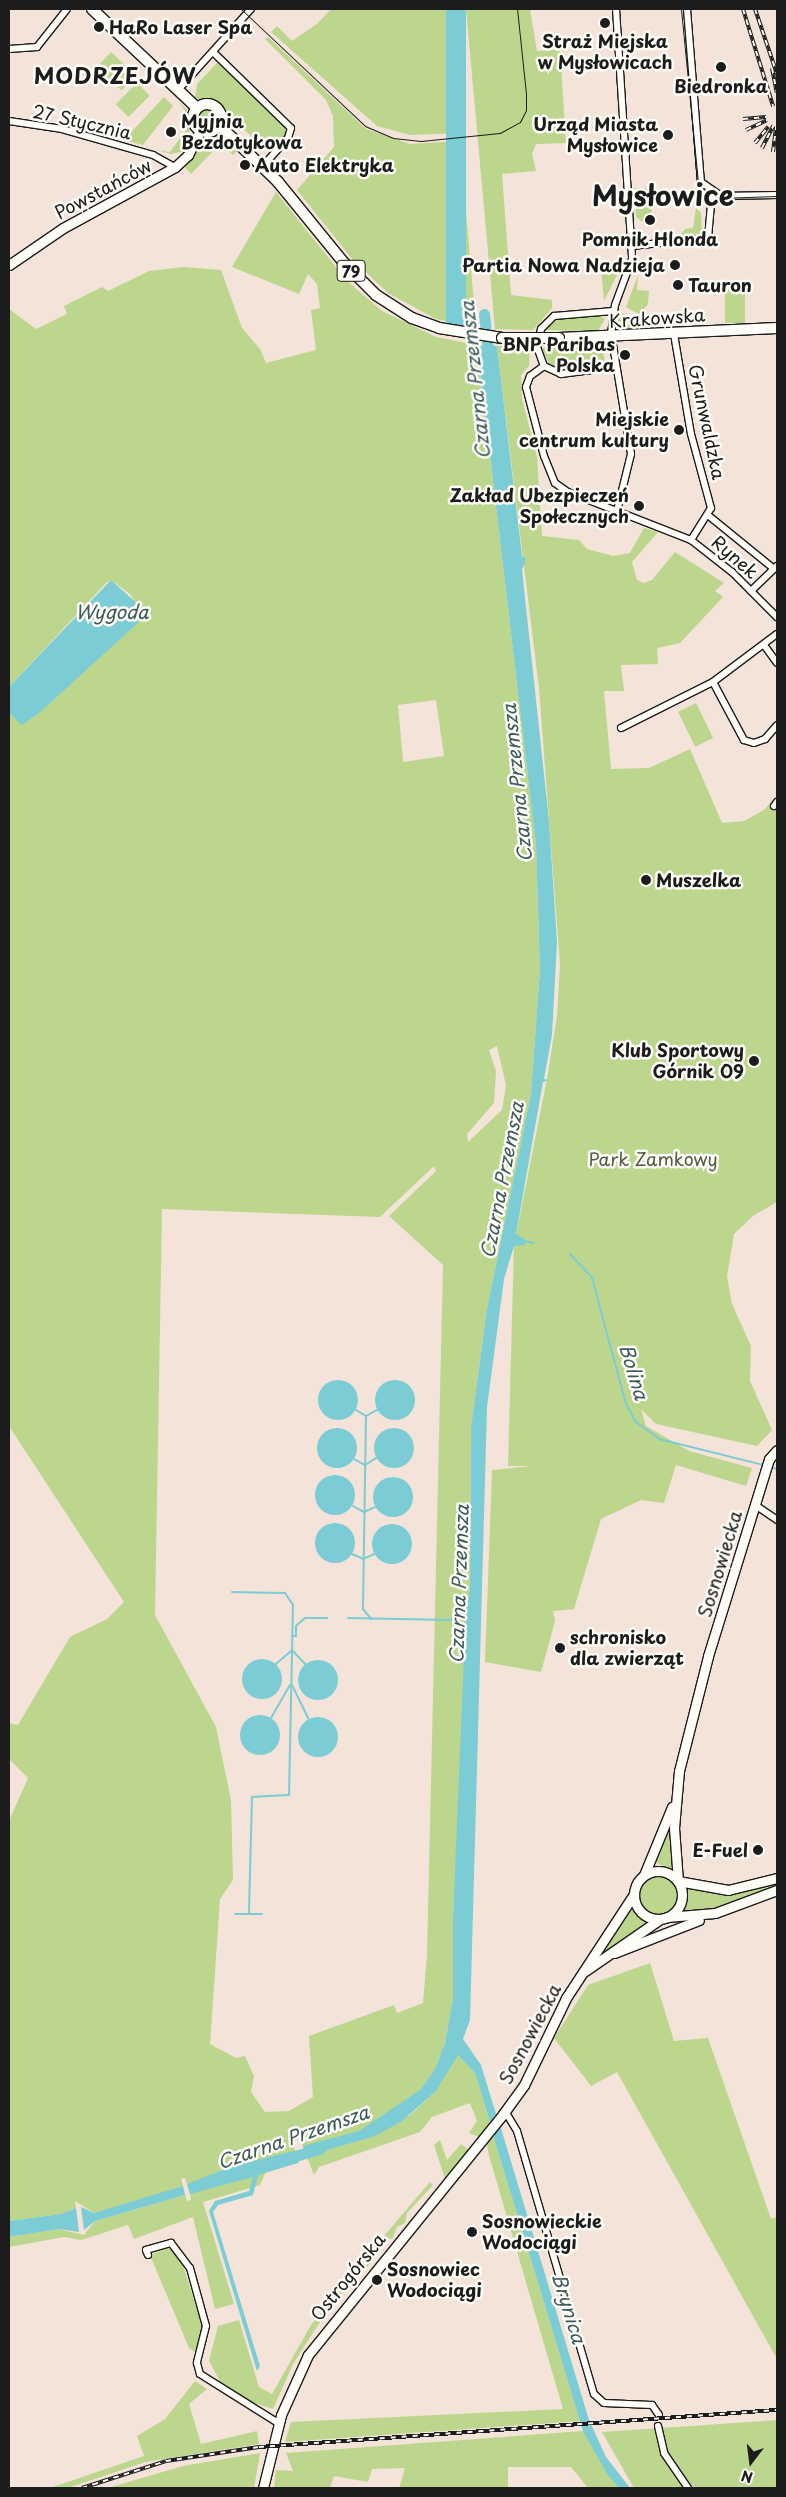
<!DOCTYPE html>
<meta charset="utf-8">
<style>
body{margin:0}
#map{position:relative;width:786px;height:2497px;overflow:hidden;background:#f3e3d8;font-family:"Playpen Sans",sans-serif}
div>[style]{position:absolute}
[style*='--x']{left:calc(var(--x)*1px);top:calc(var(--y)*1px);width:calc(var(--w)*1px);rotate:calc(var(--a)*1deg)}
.green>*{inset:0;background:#bcd68d;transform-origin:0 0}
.round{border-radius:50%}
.water>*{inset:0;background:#7bccd4;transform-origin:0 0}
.stream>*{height:2px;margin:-1px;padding:0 1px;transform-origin:1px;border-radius:1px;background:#7bccd4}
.river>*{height:11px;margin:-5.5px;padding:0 5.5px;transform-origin:5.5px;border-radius:5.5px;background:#7bccd4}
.roads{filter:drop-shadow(1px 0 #1c1c1c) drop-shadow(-1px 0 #1c1c1c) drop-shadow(0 1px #1c1c1c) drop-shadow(0 -1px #1c1c1c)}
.street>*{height:6px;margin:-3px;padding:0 3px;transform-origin:3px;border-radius:3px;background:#fdfcf7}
.secondary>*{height:9px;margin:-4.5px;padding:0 4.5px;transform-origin:4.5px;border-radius:4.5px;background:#fdfcf7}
.secondary>.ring{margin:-4.5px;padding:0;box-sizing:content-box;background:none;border:9px solid #fdfcf7;border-radius:50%}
.primary>*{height:10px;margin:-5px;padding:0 5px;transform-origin:5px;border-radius:5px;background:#fdfcf7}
.primary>.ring{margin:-5px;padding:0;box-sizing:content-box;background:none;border:10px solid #fdfcf7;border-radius:50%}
.tram>*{height:1px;margin:-0.5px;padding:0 0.5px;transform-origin:0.5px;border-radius:0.5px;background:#1c1c1c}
.rail>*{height:4px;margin-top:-2px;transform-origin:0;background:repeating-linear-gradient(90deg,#fdfcf7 0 5.5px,#1c1c1c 0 11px);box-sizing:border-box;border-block:1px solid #1c1c1c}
.bridges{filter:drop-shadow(1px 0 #1c1c1c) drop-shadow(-1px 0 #1c1c1c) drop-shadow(0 1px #1c1c1c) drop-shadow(0 -1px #1c1c1c)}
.primary-bridge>*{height:10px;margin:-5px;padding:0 5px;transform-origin:5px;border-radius:5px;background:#fdfcf7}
.dots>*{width:14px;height:14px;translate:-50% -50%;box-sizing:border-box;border:2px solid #fdfcf7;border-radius:50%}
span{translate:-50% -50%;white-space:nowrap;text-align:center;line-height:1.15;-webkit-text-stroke:5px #fdfcf7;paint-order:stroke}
.shield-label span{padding:1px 4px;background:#fdfcf7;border:1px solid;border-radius:4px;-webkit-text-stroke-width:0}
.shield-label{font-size:16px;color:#1c1c1c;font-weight:700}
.poi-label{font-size:18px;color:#1c1c1c;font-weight:700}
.left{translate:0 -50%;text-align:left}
.right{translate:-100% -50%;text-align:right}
.street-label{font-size:18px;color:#1c1c1c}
.park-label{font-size:18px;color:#545d44}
.water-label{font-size:19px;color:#3d5a5c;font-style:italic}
.district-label{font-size:22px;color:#1c1c1c;font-weight:700;letter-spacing:1px}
.town-label{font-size:28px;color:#1c1c1c;font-weight:700}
.frame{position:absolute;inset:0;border:10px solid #1c1c1c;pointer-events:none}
.north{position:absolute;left:726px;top:2437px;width:50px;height:50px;-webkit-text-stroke:4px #fdfcf7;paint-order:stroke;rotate:195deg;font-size:14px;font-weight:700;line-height:20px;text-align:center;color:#1c1c1c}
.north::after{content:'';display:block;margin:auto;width:18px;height:22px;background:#1c1c1c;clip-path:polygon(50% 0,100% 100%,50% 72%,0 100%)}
</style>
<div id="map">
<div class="green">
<div style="clip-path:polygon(331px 9px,446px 9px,459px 133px,410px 135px,377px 126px,271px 32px,277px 26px,292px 41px,317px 24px)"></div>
<div style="clip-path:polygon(466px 9px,530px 9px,537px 51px,560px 49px,566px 143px,536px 144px,532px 154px,536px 171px,502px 174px,511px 295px,552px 300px,552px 308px,533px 330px,495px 329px)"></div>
<div style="clip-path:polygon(268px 37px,366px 129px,410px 144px,460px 141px,476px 327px,436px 319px,388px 293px,353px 260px,297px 190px,334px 147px,333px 116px,326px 100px,265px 39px)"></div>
<div style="left:111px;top:52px;width:34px;height:21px;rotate:43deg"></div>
<div style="clip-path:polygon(218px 62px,285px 126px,286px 135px,279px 145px,274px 141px,267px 150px,240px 126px,229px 124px,215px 103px,195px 98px,197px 84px)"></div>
<div style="left:137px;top:83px;width:18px;height:30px;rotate:45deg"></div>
<div style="clip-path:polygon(164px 97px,173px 106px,143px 145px,124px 140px)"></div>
<div style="clip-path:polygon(178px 101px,187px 110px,190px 130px,184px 151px,171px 154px,157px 150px,170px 152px,188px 127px,185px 111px)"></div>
<div class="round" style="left:198px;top:109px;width:18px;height:18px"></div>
<div style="clip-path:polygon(216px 134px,237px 151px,233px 155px,221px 143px,191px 174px,183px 165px,203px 138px)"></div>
<div style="clip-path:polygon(635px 188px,647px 188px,652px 211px,643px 222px,636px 217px)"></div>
<div style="clip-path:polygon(evenodd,276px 192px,347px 281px,382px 311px,436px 337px,477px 345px,536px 845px,540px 969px,531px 1094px,487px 1309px,471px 1427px,470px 1589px,453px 1918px,453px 1998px,445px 2043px,435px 2069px,420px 2090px,375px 2135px,410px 2115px,436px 2091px,458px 2054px,475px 2073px,490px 2122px,480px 2137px,469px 2133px,477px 2121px,470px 2103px,432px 2117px,420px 2132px,319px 2167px,314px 2175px,300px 2139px,292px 2142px,299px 2163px,268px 2167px,260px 2185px,203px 2202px,234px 2304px,215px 2309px,193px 2217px,134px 2239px,128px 2225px,81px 2240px,64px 2237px,9px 2247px,9px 2237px,59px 2229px,84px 2235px,95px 2221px,185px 2195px,187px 2201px,191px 2200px,190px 2194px,202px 2190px,201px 2180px,187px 2184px,185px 2178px,181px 2179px,183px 2186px,125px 2206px,94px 2213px,75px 2201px,76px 2208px,61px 2214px,9px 2221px,9px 1821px,28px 1778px,9px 1759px,9px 1723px,18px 1725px,70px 1637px,107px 1619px,124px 1602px,9px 1426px,9px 713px,18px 722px,111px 647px,143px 615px,130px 594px,111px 580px,106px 583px,9px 687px,9px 309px,36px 329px,67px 314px,64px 306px,102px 287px,108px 291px,149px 271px,184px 267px,221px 270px,242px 328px,260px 349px,266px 363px,316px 350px,311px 310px,320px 308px,317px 284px,308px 274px,299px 294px,232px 267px,276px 192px,436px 700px,444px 756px,403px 762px,398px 705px,436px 700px,276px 192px,497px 1046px,506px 1085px,502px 1110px,468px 1142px,467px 1134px,494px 1103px,496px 1071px,489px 1050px,497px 1046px,276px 192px,434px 1166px,436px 1171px,389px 1216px,443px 1265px,427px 1956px,423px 2003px,397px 2013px,394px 2005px,309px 2036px,313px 2097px,289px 2111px,265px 2112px,251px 2092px,254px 2076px,245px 2056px,236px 2058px,210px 2044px,220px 1899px,233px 1880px,231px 1800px,216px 1727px,155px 1615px,162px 1209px,380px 1217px,434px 1166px)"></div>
<div style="clip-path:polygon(696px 208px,701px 213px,702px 229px,708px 232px,677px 239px,685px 229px,693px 228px)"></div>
<div style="clip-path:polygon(616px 266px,619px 271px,604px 301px,601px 268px)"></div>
<div style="clip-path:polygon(638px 275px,637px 290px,649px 291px,648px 304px,640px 315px,626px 307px)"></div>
<div style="left:725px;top:287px;width:20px;height:36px"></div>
<div style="clip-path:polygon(617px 310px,642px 325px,643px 332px,619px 331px,615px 325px)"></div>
<div style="clip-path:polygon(597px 314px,605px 319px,598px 331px,544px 330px,560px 318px)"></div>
<div style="clip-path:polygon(497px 346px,530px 346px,529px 366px,521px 375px,522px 399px,537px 457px,542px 536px,579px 540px,587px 549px,613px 556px,630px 553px,644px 528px,658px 532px,632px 562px,637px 580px,644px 583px,652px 580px,675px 552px,724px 583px,715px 591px,723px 597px,680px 643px,657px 648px,658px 664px,621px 665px,624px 691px,604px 691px,611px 769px,649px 768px,690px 749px,722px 823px,744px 821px,764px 810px,777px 795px,777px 1202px,753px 1216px,734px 1234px,727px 1277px,732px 1304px,751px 1346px,750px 1381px,772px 1430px,757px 1446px,656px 1424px,641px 1409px,646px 1426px,689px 1451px,752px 1468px,746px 1486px,676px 1465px,664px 1503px,641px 1500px,601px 1519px,574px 1609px,553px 1611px,555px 1621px,541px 1672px,485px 1662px,492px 1470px,532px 1466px,508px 1466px,514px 1245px,547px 1079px,557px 1016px,560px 964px,539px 688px)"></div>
<div style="clip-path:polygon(602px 347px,605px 362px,568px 370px,551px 367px,541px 348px)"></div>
<div style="left:696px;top:703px;width:39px;height:20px;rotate:64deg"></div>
<div style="clip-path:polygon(669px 1829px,670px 1830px,674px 1872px,655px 1862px)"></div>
<div class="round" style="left:639px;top:1876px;width:38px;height:38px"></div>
<div style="clip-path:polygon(777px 1882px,777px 1887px,708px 1912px,678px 1914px,686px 1887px,736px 1894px)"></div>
<div style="clip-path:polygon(627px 1907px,652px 1922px,595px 1961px)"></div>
<div style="clip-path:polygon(650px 1963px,674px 2041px,708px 2038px,771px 2219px,777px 2217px,777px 2359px,617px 2072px,591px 2086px,554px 2038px,588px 1985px)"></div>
<div style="clip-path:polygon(493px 2135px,580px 2421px,285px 2442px,291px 2422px,563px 2409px,488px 2152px,487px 2142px)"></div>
<div style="clip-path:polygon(440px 2140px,447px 2160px,461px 2144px,469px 2150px,445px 2179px,434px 2145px)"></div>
<div style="clip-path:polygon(430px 2182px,433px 2185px,407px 2213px,405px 2223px,397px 2227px,392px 2239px,384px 2236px)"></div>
<div style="clip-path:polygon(168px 2248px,181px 2259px,202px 2325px,203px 2336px,197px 2353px,189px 2348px,150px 2255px)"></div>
<div style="clip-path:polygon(369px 2253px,374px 2260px,346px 2287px,322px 2319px,293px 2364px,273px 2409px,243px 2399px,221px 2383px,209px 2361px,218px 2326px,239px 2320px,259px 2387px,272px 2394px,311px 2325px)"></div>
<div style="clip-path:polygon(195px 2381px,207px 2389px,189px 2404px,201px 2444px,257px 2431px,259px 2444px,145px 2462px,68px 2488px,50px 2488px,144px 2456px,137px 2436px,165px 2419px)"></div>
<div style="clip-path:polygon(777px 2420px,777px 2488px,634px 2488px,602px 2432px)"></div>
<div style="clip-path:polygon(583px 2431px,619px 2488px,588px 2488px,571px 2467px,508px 2467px,508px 2488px,399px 2488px,405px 2468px,372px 2469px,368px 2482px,334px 2476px,330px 2488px,274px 2488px,276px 2470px,293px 2471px,286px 2453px)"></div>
<div style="clip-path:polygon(260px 2453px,254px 2488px,108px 2488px,183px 2466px)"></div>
</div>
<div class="water">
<div style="left:446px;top:9px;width:20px;height:319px"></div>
<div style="clip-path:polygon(477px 345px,497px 346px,522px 556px,526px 559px,522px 570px,549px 821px,557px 942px,552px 1035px,544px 1079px,549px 1080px,543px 1082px,516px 1234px,526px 1240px,525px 1245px,514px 1246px,504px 1279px,487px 1407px,470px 2020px,463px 2039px,481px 2065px,496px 2114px,490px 2122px,475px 2073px,458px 2055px,436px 2091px,402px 2121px,375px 2136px,306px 2156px,303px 2146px,359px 2131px,420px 2090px,435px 2069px,445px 2043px,453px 1998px,453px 1918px,466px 1607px,454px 1618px,452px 1614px,468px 1599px,470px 1589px,471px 1427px,487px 1309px,531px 1094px,540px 969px,536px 845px)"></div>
<div style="clip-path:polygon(111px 580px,141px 607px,140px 621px,39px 713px,22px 725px,18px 722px,9px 713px,9px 687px)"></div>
<div class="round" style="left:375px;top:1380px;width:40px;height:40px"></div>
<div class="round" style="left:318px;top:1380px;width:40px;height:40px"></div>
<div class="round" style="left:374px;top:1428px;width:40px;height:40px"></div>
<div class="round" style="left:317px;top:1428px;width:40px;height:40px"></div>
<div class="round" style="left:315px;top:1475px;width:40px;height:40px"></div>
<div class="round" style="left:373px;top:1477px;width:40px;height:40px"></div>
<div class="round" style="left:315px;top:1523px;width:40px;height:40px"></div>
<div class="round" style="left:372px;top:1524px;width:40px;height:40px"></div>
<div class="round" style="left:242px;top:1659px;width:40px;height:40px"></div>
<div class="round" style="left:298px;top:1660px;width:40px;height:40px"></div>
<div class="round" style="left:240px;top:1715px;width:40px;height:40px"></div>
<div class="round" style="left:298px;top:1717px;width:40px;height:40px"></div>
<div style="clip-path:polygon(500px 2125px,589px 2420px,606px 2457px,630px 2488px,619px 2488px,607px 2474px,583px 2431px,493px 2135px)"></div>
<div style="clip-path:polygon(294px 2151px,298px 2163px,258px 2175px,253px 2195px,218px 2205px,213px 2212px,260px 2366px,257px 2371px,209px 2211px,215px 2201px,249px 2191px,253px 2177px,190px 2194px,187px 2184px,233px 2166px)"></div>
<div style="clip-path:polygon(183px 2186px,185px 2195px,95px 2221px,84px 2230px,81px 2207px,94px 2213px)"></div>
<div style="clip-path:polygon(76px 2208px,79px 2232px,59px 2229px,9px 2237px,9px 2221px,61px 2214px)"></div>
</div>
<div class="stream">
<div style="--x:524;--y:1241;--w:10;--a:11"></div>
<div style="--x:570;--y:1254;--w:33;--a:47"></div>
<div style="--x:592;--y:1278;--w:131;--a:74.9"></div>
<div style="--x:626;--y:1404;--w:21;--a:61"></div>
<div style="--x:636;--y:1422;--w:29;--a:36"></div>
<div style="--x:659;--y:1439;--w:107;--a:14"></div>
<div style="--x:356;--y:1410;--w:12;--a:31"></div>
<div style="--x:366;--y:1416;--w:193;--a:90.9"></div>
<div style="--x:363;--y:1609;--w:13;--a:51"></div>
<div style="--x:366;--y:1416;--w:13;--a:-29"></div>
<div style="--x:354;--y:1459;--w:13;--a:29"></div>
<div style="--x:365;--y:1465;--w:13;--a:-32"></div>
<div style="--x:770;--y:1467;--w:7;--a:16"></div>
<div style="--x:353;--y:1506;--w:13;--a:29"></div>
<div style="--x:364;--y:1512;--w:12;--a:-24"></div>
<div style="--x:352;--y:1554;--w:12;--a:24"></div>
<div style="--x:363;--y:1559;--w:12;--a:-24"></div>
<div style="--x:232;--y:1592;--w:53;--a:1.1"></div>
<div style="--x:285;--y:1593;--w:14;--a:56"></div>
<div style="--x:293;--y:1605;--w:190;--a:91.2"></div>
<div style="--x:289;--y:1795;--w:37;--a:177"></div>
<div style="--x:252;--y:1797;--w:117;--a:91.5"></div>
<div style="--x:348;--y:1618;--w:102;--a:1.1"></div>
<div style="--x:450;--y:1620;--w:6;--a:-45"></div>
<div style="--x:292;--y:1636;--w:4;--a:0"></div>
<div style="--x:296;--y:1636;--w:10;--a:-90"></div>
<div style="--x:296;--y:1626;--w:12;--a:-42"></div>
<div style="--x:305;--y:1618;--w:22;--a:0"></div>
<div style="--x:276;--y:1664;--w:21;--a:-41"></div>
<div style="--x:292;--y:1650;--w:19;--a:47"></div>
<div style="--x:292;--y:1685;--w:37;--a:64"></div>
<div style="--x:271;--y:1718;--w:38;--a:-60"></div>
<div style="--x:235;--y:1914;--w:27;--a:0"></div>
</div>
<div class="river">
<div style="--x:484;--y:314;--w:46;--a:83.8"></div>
<div style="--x:281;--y:2160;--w:40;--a:-16"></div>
</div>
<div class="roads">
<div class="street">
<div style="--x:616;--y:9;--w:251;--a:86.3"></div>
<div style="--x:632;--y:259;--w:49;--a:110.3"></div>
<div style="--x:615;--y:305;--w:28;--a:98"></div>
<div style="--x:611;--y:333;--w:123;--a:80.6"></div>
<div style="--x:631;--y:454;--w:59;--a:103.8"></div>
<div style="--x:687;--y:9;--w:174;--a:85.4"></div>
<div style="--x:701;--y:182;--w:24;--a:35"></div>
<div style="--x:721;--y:196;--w:56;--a:-1"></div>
<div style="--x:9;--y:49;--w:28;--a:-4"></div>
<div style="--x:37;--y:47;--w:48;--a:-51.7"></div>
<div style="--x:213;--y:52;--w:109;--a:44.3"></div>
<div style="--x:291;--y:128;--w:10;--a:107"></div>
<div style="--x:288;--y:138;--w:39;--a:132"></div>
<div style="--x:178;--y:90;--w:109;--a:-48"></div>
<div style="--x:9;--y:121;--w:54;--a:8.6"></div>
<div style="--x:62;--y:129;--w:95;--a:15.9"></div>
<div style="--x:153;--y:155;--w:25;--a:29"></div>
<div style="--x:632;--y:246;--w:76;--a:-6"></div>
<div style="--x:708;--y:238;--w:45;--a:-84.9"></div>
<div style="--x:613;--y:311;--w:59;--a:175.2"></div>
<div style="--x:554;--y:316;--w:18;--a:135"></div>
<div style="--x:541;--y:329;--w:18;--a:103"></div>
<div style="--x:537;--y:347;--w:20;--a:70"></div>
<div style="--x:544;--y:366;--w:19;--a:25"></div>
<div style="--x:561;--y:374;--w:54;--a:-7.4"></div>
<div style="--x:674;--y:334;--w:101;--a:80.4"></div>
<div style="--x:691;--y:434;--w:77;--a:74.9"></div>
<div style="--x:711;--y:508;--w:38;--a:122"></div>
<div style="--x:691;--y:540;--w:52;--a:38"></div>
<div style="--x:732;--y:572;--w:64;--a:45"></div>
<div style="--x:544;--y:366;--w:17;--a:144"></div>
<div style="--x:530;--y:376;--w:12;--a:110"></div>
<div style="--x:526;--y:387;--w:71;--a:75.4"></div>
<div style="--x:544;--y:456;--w:29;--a:68"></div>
<div style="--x:555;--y:483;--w:16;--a:35"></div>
<div style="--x:568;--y:492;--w:132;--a:21.3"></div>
<div style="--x:709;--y:516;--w:82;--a:39.1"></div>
<div style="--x:751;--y:591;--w:36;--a:-44"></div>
<div style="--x:764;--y:645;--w:22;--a:54"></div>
<div style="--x:713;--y:682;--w:66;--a:61.9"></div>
<div style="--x:744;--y:740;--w:10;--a:17"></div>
<div style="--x:754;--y:743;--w:12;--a:-20"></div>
<div style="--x:765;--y:739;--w:18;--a:-49"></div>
<div style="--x:621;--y:728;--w:103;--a:-26.6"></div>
<div style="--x:713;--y:682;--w:80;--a:-36.9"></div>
<div style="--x:774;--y:806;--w:5;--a:-53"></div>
<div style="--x:755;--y:1505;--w:27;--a:34"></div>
<div style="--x:505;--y:2111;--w:23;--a:59"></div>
<div style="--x:517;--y:2131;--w:274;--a:73.7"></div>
<div style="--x:594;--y:2394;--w:13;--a:42"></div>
<div style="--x:604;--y:2403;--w:48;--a:2.4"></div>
<div style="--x:652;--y:2405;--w:12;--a:55"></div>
<div style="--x:148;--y:2255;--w:5;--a:-112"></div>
<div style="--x:146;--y:2250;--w:26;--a:-16"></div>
<div style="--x:171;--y:2243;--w:31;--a:53"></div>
<div style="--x:190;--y:2268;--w:60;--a:74.6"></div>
<div style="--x:206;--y:2326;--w:38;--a:104"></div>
<div style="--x:197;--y:2363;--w:11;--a:75"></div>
<div style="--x:200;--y:2374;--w:92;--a:32.1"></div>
<div style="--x:658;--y:2426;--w:28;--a:77"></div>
<div style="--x:664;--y:2453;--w:42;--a:55.6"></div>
</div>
<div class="secondary">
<div style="--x:9;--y:265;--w:65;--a:-34.4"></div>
<div style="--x:63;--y:228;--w:128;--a:-28.6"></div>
<div style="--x:175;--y:167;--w:18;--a:-43"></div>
<div style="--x:188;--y:155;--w:28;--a:-64"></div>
<div class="ring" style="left:634px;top:1871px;width:39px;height:39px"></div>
<div style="--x:644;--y:1875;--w:74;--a:-67.6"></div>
<div style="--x:678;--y:1881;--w:53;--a:-94.3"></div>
<div style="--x:674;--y:1828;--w:57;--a:-85"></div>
<div style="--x:679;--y:1771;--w:119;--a:-75.8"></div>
<div style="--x:708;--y:1656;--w:206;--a:-72.8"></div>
<div style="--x:769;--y:1459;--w:12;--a:-48"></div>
<div style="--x:678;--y:1881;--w:51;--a:10.2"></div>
<div style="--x:728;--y:1890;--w:50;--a:-13.8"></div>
<div style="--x:667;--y:1917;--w:48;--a:-4.8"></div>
<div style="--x:715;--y:1913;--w:66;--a:-20.4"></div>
<div style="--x:614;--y:1953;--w:91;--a:-21.2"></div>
<div style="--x:585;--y:1971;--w:91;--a:-34.7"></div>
<div style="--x:263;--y:2488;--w:75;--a:-76.1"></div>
<div style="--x:281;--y:2415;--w:66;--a:-65.8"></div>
<div style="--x:308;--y:2355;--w:310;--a:-51"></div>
<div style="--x:503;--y:2114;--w:36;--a:-54"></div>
<div style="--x:524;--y:2085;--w:97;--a:-64.2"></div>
<div style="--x:566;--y:1998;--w:124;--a:-56.8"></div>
</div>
<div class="primary">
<div style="--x:92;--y:9;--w:144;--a:43.3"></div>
<div class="ring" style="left:193px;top:104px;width:18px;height:18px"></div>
<div style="--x:219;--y:125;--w:82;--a:44"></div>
<div style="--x:278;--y:182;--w:104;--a:50.8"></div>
<div style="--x:344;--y:263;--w:45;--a:45"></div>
<div style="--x:376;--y:295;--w:43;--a:32.6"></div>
<div style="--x:412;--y:318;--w:29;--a:20"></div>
<div style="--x:439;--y:328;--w:64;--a:9"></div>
<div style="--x:559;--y:338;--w:218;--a:-2.6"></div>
</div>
</div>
<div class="tram">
<div style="--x:241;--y:9;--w:170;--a:43.3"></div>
<div style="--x:365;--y:126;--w:30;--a:23"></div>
<div style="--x:393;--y:138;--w:28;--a:6"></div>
<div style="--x:421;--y:141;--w:79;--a:-5.8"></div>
<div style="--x:500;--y:133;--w:23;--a:-29"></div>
<div style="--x:520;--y:122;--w:13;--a:-63"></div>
<div style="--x:526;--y:110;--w:16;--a:-90"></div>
<div style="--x:526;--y:94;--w:85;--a:-96"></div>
<div style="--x:681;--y:9;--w:174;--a:84.4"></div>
<div style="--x:698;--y:182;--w:12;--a:55"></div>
<div style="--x:705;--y:192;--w:14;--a:25"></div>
<div style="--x:718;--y:198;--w:59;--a:-1.9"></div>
</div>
<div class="rail">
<div style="--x:743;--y:9;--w:102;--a:72.8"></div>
<div style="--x:755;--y:9;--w:69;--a:71.3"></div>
<div style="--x:772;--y:68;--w:25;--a:79"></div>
<div style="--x:743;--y:119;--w:23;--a:-5"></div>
<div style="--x:746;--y:130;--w:23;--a:-25"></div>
<div style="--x:755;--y:143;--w:21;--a:-51"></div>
<div style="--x:762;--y:148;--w:25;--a:-63"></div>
<div style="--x:773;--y:152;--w:25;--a:-83"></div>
<div style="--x:82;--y:2488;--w:88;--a:-17.8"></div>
<div style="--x:166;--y:2461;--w:94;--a:-8.6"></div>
<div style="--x:259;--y:2447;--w:519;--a:-4.09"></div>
</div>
<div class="bridges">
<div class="primary-bridge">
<div style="--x:502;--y:338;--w:57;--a:0"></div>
</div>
</div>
<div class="dots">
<div style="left:605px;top:23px;background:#1c1c1c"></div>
<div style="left:99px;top:27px;background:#1c1c1c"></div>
<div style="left:721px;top:67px;background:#1c1c1c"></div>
<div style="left:171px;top:132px;background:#1c1c1c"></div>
<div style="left:668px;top:135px;background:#1c1c1c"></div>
<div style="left:245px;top:165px;background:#1c1c1c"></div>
<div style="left:650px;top:220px;background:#1c1c1c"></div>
<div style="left:675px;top:265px;background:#1c1c1c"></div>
<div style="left:678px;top:285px;background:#1c1c1c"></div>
<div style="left:625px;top:355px;background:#1c1c1c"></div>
<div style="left:679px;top:430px;background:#1c1c1c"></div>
<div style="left:639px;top:506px;background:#1c1c1c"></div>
<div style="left:646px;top:880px;background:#1c1c1c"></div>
<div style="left:754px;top:1061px;background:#1c1c1c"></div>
<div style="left:560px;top:1648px;background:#1c1c1c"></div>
<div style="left:758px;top:1850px;background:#1c1c1c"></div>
<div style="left:472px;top:2232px;background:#1c1c1c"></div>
<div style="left:377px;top:2280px;background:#1c1c1c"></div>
</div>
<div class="shield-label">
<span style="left:351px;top:271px">79</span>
</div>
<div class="poi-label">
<span class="left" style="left:109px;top:27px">HaRo Laser Spa</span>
<span style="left:605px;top:52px">Straż Miejska<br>w Mysłowicach</span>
<span style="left:721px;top:86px">Biedronka</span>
<span class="left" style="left:181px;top:132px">Myjnia<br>Bezdotykowa</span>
<span class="right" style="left:658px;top:135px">Urząd Miasta<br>Mysłowice</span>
<span class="left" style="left:255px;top:165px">Auto Elektryka</span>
<span style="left:650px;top:239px">Pomnik Hlonda</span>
<span class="right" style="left:665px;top:265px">Partia Nowa Nadzieja</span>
<span class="left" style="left:688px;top:285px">Tauron</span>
<span class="right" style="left:615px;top:355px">BNP Paribas<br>Polska</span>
<span class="right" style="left:669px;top:430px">Miejskie<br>centrum kultury</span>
<span class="right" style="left:629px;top:506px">Zakład Ubezpieczeń<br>Społecznych</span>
<span class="left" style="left:656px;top:880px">Muszelka</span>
<span class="right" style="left:744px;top:1061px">Klub Sportowy<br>Górnik 09</span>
<span class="left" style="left:570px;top:1648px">schronisko<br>dla zwierząt</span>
<span class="right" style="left:748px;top:1850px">E-Fuel</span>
<span class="left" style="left:482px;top:2232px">Sosnowieckie<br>Wodociągi</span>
<span class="left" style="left:387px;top:2280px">Sosnowiec<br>Wodociągi</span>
</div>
<div class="street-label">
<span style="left:82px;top:122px;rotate:13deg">27 Stycznia</span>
<span style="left:103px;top:189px;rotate:-28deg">Powstańców</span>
<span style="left:657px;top:318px;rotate:-4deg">Krakowska</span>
<span style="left:707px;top:422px;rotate:78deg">Grunwaldzka</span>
<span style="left:735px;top:557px;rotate:41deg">Rynek</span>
<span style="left:720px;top:1564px;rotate:-73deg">Sosnowiecka</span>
<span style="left:530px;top:2034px;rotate:-62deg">Sosnowiecka</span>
<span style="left:348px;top:2277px;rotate:-51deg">Ostrogórska</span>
</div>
<div class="park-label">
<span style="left:653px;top:1159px">Park Zamkowy</span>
</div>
<div class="water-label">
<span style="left:475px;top:380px;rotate:-96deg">Czarna Przemsza</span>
<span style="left:112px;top:612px">Wygoda</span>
<span style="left:517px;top:783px;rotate:-96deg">Czarna Przemsza</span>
<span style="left:502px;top:1180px;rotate:-79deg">Czarna Przemsza</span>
<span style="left:634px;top:1372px;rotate:73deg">Bolina</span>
<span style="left:459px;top:1584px;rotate:-88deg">Czarna Przemsza</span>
<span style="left:293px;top:2137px;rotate:-19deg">Czarna Przemsza</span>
<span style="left:569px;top:2308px;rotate:73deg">Brynica</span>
</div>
<div class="district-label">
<span style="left:115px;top:75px">MODRZEJÓW</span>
</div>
<div class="town-label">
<span style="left:663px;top:195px">Mysłowice</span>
</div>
<div class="frame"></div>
<div class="north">N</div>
</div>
